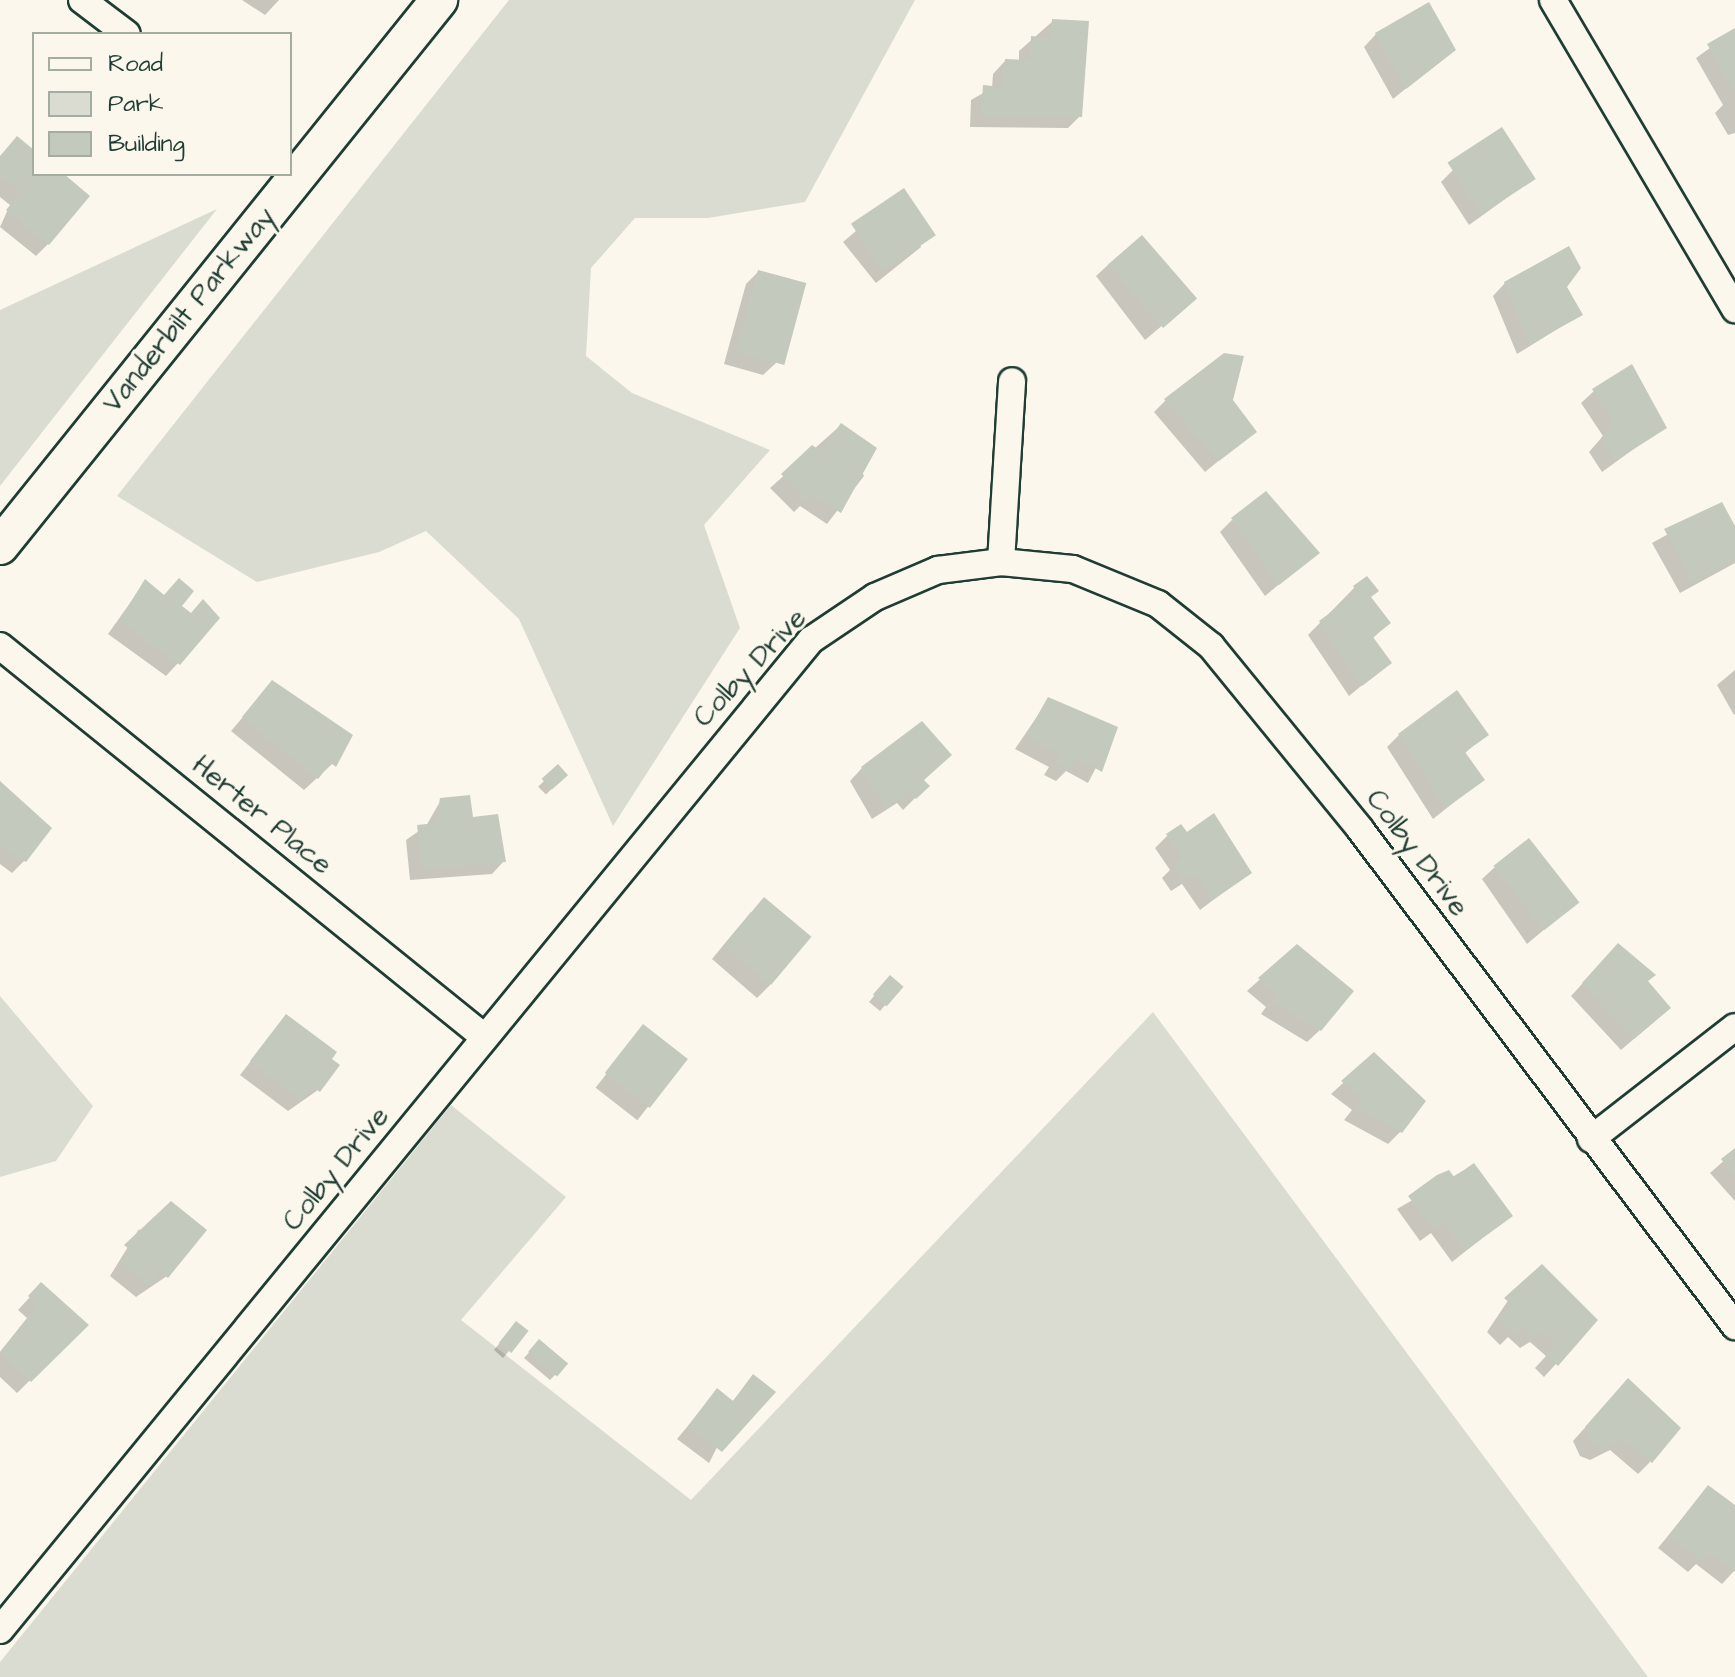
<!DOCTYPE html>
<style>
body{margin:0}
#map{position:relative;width:1735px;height:1677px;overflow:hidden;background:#fbf7ec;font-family:"Architects Daughter",sans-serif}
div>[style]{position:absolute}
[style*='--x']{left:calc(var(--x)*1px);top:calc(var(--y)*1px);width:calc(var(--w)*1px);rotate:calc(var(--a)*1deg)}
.green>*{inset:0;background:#dbdcd1}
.shadow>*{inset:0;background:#0003;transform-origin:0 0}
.building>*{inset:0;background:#c4c9be;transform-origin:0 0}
.roads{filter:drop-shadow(2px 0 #1f3d34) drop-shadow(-2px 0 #1f3d34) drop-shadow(0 2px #1f3d34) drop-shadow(0 -2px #1f3d34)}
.street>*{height:26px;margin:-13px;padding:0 13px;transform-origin:13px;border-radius:13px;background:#fbf7ec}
.secondary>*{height:36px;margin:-18px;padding:0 18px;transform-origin:18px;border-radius:18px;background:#fbf7ec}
span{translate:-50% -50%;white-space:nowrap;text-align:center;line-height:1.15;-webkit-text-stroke:6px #fbf7ec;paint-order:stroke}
.street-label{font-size:28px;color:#1f3d34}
.legend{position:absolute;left:32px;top:32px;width:260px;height:144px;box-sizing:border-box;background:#fbf7ec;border:2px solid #a3ada2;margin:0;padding:10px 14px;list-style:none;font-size:24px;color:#1f3d34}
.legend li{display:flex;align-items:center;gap:16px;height:40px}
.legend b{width:40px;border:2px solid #a3ada2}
</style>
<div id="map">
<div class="green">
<div style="clip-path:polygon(509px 0,915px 0,805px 202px,708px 218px,635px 218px,591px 268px,586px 356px,632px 393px,770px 450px,704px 525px,740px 628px,613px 826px,519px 619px,426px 531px,379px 552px,257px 582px,117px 496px)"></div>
<div style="clip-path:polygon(217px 209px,0 486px,0 310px)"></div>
<div style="clip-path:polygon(0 996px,93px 1106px,56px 1161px,0 1177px)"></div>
<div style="clip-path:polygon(1153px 1012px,1648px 1677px,0 1677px,0 1662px,451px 1105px,566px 1197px,461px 1320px,691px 1500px)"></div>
</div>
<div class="shadow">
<div style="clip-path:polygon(242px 0,279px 0,265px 15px)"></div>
<div style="clip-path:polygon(1053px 21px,1080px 116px,1068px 128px,970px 127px,971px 100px,992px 88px,993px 74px,1005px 61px,1019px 62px,1019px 51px)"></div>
<div style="clip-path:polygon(1735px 30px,1735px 133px,1728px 135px,1715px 113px,1723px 105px,1696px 58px)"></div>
<div style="clip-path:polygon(1376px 34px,1453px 50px,1393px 99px,1364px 47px)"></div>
<div style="clip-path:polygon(34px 152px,34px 174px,60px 174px,48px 244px,36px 256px,0 227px,10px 205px,0 197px,0 156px)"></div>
<div style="clip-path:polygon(1454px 169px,1533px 179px,1469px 225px,1441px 182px)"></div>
<div style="clip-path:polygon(904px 190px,921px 247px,876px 283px,843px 242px)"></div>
<div style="clip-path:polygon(1109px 264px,1195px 298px,1145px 340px,1096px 276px)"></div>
<div style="clip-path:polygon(758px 272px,776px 363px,763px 375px,724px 364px,746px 284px)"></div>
<div style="clip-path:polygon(1505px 283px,1580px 315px,1517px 354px,1493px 296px)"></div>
<div style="clip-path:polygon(1594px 391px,1664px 427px,1602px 472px,1589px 452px,1603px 436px,1581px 403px)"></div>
<div style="clip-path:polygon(1166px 400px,1231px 400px,1255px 431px,1205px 472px,1154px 412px)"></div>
<div style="clip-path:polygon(841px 425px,864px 476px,827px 524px,800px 506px,794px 512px,770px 488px)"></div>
<div style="clip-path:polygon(1721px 505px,1735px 530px,1735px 563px,1680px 593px,1652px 543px)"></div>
<div style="clip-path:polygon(1232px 520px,1317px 553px,1265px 596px,1220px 532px)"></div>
<div style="clip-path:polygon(145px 582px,180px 606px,178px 663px,166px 676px,108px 634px)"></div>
<div style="clip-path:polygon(1355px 587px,1389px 623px,1372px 639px,1389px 663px,1349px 696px,1308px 635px)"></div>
<div style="clip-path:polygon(1735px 670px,1735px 714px,1734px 715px,1717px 685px)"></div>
<div style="clip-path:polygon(272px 683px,343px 754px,304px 790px,231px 731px)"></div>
<div style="clip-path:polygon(1049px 699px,1116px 729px,1088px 783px,1066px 771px,1056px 781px,1044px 775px,1049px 767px,1015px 749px)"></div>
<div style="clip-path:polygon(1486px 734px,1464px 754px,1482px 780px,1433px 819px,1387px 747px,1399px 735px)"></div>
<div style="left:558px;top:767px;width:11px;height:28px;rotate:45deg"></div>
<div style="clip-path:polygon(862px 768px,922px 781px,927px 786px,903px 810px,897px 803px,872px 819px,850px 781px)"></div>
<div style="clip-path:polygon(0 785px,25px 860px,12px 873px,0 864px)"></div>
<div style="clip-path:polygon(441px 800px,471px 819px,504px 861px,492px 874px,410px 880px,406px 840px,426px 826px)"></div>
<div style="clip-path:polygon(1186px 835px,1249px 873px,1200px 910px,1182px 884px,1171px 891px,1162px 878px,1170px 870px,1155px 848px,1167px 836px)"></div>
<div style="clip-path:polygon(1495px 867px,1576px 903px,1527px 944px,1482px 879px)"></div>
<div style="clip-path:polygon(751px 912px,770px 985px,757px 998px,712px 959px)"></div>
<div style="clip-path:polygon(1297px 946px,1320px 1030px,1307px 1042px,1261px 1014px,1266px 1007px,1247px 991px)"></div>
<div style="clip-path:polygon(1606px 958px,1646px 982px,1656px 1020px,1621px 1050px,1571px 996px)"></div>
<div style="clip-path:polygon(885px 983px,901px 987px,880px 1011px,869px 1002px)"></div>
<div style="clip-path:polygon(286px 1016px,318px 1090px,288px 1111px,240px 1075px)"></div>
<div style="left:643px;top:1027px;width:53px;height:77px;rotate:38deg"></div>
<div style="clip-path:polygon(1374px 1055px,1401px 1131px,1388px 1144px,1344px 1120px,1352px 1110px,1331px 1094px)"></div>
<div style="clip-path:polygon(1735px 1151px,1735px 1201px,1710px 1173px)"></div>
<div style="clip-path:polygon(1473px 1165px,1510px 1216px,1452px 1262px,1431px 1233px,1420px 1241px,1397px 1209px)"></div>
<div style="clip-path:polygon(139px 1229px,167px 1276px,136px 1297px,110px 1276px)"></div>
<div style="clip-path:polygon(41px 1285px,86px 1325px,17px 1393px,0 1377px,0 1352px,27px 1318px,18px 1310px)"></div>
<div style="clip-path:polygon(1517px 1287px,1596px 1320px,1544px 1377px,1535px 1368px,1546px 1356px,1530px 1342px,1520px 1348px,1508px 1337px,1500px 1345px,1487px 1332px)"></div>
<div style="clip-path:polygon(511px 1329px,526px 1331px,503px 1358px,494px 1350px)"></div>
<div style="clip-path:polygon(534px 1347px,556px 1374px,550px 1380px,524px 1358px)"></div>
<div style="clip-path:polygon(753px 1377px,709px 1463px,677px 1439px,717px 1391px,732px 1402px)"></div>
<div style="clip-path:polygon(1616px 1393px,1650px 1462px,1638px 1474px,1610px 1450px,1590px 1460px,1580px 1456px,1573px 1441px)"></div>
<div style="clip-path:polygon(1708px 1487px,1735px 1508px,1735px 1570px,1722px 1584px,1696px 1564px,1688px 1572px,1658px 1548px)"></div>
</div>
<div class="building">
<div style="clip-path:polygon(1429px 2px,1456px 50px,1406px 89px,1375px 33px)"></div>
<div style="clip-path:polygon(1052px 19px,1089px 21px,1082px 117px,981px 115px,983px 85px,1003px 87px,1005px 59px,1030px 60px,1031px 36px,1051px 38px)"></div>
<div style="clip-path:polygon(1735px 28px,1735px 93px,1707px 44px)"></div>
<div style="left:1502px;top:127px;width:62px;height:65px;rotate:57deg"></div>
<div style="clip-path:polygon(17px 136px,34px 150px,34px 174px,64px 174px,90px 196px,49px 245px,6px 210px,21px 192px,0 175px,0 156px)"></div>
<div style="left:904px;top:188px;width:57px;height:64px;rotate:56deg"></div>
<div style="left:1142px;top:235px;width:84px;height:45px;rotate:49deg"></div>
<div style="clip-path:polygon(1569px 246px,1581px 268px,1567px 287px,1583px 315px,1530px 344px,1504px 282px)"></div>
<div style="left:758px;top:270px;width:50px;height:85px;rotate:15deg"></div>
<div style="clip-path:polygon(1224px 353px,1244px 356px,1233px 400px,1257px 432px,1219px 461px,1164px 399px)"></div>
<div style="clip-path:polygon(1632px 364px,1667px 428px,1615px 461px,1601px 438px,1614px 423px,1592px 389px)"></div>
<div style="clip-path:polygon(841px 423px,877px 448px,841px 513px,812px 494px,807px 501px,781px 474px,812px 445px,821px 451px)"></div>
<div style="clip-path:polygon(1266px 491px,1320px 553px,1279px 585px,1231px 518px)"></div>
<div style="clip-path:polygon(1722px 502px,1735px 526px,1735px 559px,1693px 582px,1664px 529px)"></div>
<div style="clip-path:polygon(1367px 576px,1379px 591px,1371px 597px,1391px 623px,1373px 637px,1392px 663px,1362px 686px,1319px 621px,1358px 592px,1353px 586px)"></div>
<div style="clip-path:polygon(179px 578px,194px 591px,182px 606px,191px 613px,203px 599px,220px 618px,180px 665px,119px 621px,145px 579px,164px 595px)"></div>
<div style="clip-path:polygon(272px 680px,353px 735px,336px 767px,331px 763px,318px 779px,242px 717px)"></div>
<div style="clip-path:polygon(1457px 690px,1489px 735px,1465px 752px,1485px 780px,1446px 808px,1398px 734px)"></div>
<div style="clip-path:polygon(1048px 697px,1118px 727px,1102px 772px,1077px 758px,1070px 770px,1055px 762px,1060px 755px,1026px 736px)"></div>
<div style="clip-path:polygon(922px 721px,952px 755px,924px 780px,930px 786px,916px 799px,910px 792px,885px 808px,861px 767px)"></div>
<div style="left:558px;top:764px;width:15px;height:22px;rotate:48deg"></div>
<div style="clip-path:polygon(0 781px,52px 828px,26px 862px,0 847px)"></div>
<div style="clip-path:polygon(470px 795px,473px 817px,498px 814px,506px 862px,422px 869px,417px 825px,436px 823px,440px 798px)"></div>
<div style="clip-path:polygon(1214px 813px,1252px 873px,1213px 900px,1195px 873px,1184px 880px,1173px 864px,1182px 858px,1166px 834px,1181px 824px,1187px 832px)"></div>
<div style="left:1529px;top:838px;width:82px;height:45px;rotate:52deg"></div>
<div style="left:764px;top:897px;width:62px;height:63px;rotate:40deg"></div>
<div style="clip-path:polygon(1618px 943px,1656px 975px,1648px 981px,1671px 1008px,1634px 1039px,1582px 983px)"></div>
<div style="clip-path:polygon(1297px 944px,1354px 991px,1321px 1031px,1272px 1000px,1277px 994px,1258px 978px)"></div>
<div style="left:890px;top:975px;width:18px;height:26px;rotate:41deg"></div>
<div style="clip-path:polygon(286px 1014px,337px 1052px,332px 1059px,340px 1065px,320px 1092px,312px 1086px,301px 1100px,250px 1061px)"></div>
<div style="left:643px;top:1024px;width:57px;height:62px;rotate:38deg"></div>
<div style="clip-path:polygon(1374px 1052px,1426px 1101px,1402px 1133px,1355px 1107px,1362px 1097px,1341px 1081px)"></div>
<div style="clip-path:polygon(1735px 1148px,1735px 1176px,1721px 1159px)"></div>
<div style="clip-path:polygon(1474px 1163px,1513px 1216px,1465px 1251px,1444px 1222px,1434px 1230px,1408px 1196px,1437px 1175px,1449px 1170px,1454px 1177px)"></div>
<div style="clip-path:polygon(171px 1201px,207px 1230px,168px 1278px,161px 1272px,150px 1286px,121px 1263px,130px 1250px,124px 1245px)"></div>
<div style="clip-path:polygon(1542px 1264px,1598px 1320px,1558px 1366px,1545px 1355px,1557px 1343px,1544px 1331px,1534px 1337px,1521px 1326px,1514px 1334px,1498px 1319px,1511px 1304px,1504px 1298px)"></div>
<div style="clip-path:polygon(41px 1282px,89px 1325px,31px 1382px,0 1352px,38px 1305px,28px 1296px)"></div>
<div style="left:516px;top:1321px;width:16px;height:28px;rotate:38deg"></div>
<div style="left:539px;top:1339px;width:38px;height:17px;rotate:40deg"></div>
<div style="clip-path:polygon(753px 1374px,776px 1392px,722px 1452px,688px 1426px,717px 1388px,733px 1401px)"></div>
<div style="clip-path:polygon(1628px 1378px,1681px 1428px,1652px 1463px,1623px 1439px,1604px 1449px,1592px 1444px,1585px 1427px)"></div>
<div style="clip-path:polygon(1708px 1485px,1735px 1505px,1735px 1572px,1709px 1552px,1702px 1561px,1669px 1535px)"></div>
</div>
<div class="roads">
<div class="street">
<div style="--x:82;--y:0;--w:56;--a:37.1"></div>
<div style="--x:1553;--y:0;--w:359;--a:59.5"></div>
<div style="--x:1001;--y:562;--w:181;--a:-86.5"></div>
<div style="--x:0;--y:646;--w:621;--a:38.92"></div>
<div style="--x:1591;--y:1139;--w:182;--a:-37.9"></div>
<div style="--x:0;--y:1630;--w:1280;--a:-50.68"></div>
<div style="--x:811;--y:640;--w:77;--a:-33.9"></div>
<div style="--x:875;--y:597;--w:69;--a:-23.2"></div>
<div style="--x:938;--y:570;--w:64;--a:-7.2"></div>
<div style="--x:1001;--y:562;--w:72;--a:5.6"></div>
<div style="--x:1073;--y:569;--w:92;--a:22.4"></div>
<div style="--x:1158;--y:604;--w:68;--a:38.4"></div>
<div style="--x:1211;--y:646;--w:236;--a:50.8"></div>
<div style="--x:1360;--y:829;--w:623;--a:52.96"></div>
</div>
<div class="secondary">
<div style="--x:0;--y:546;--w:701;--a:-51.2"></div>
</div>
</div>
<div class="street-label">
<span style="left:189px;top:310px;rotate:-51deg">Vanderbilt Parkway</span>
<span style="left:750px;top:668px;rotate:-47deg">Colby Drive</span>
<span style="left:262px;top:815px;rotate:39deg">Herter Place</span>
<span style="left:1417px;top:853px;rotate:53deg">Colby Drive</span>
<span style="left:336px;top:1169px;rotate:-51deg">Colby Drive</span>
</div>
<ul class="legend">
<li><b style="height:10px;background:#fbf7ec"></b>Road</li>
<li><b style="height:22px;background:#dbdcd1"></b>Park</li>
<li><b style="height:22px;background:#c4c9be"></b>Building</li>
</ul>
</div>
